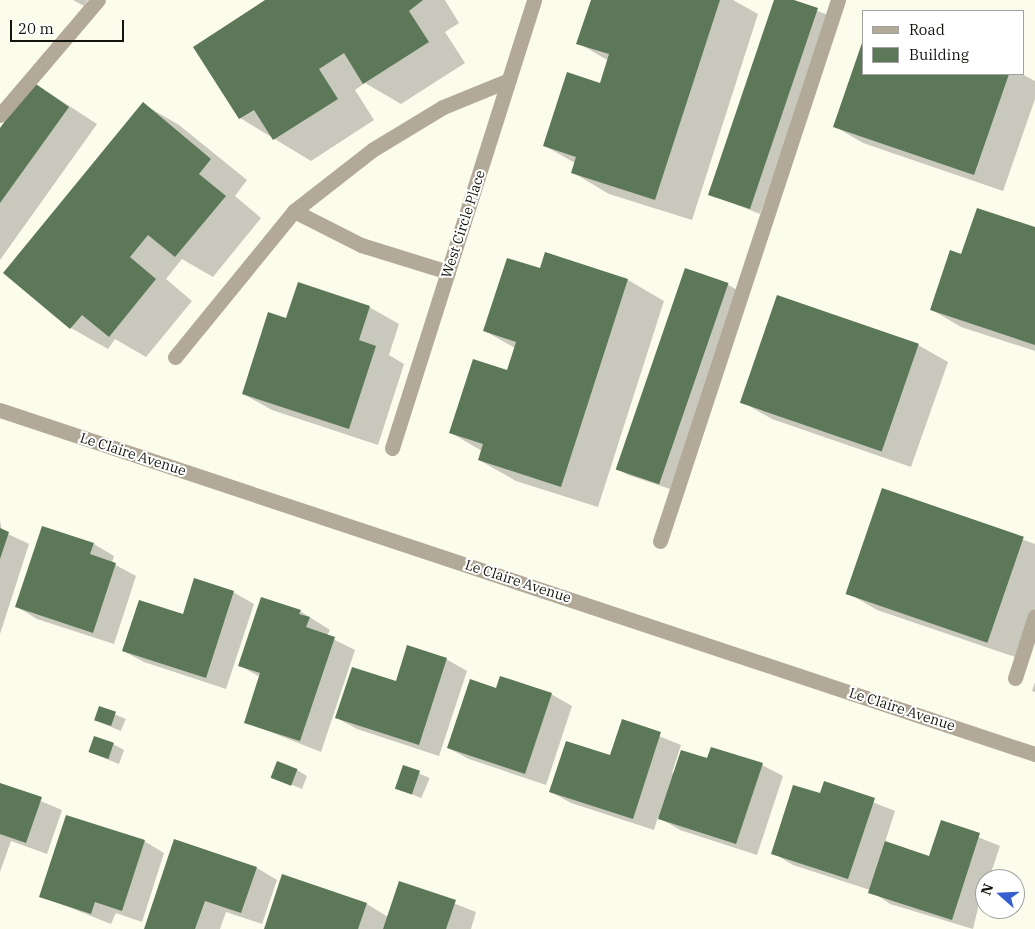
<!DOCTYPE html>
<style>
body{margin:0}
#map{position:relative;width:1035px;height:929px;overflow:hidden;background:#fbfceb;font-family:"IBM Plex Serif",serif}
div>[style]{position:absolute}
[style*='--x']{left:calc(var(--x)*1px);top:calc(var(--y)*1px);width:calc(var(--w)*1px);rotate:calc(var(--a)*1deg)}
.shadow>*{inset:0;background:#0003;transform-origin:0 0}
.building>*{inset:0;background:#5d7858;transform-origin:0 0}
.minor>*{height:15px;margin:-7.5px;padding:0 7.5px;transform-origin:7.5px;border-radius:7.5px;background:#b3a998}
span{translate:-50% -50%;white-space:nowrap;text-align:center;line-height:1.15;-webkit-text-stroke:4px #fff;paint-order:stroke}
.street-label{font-size:14px;color:#14140e}
.legend{position:absolute;left:862px;top:10px;width:162px;height:65px;box-sizing:border-box;background:#fff;border:1px solid #a1a19f;margin:0;padding:6px 9px;list-style:none;font-size:15px;color:#14140e}
.legend li{display:flex;align-items:center;gap:10px;height:25px}
.legend b{width:25px;border:1px solid #a1a19f}
.north{position:absolute;left:975px;top:869px;width:50px;height:50px;box-sizing:border-box;background:#fff;border:1px solid #a1a19f;border-radius:50%;rotate:290deg;font-size:14px;font-weight:700;line-height:20px;text-align:center;color:#14140e}
.north::after{content:'';display:block;margin:auto;width:18px;height:22px;background:#365ece;clip-path:polygon(50% 0,100% 100%,50% 72%,0 100%)}
.scale{position:absolute;left:10px;top:20px;width:114px;height:22px;box-sizing:border-box;border:2px solid #14140e;border-top:0;padding-left:6px;font-size:15px;line-height:18px;white-space:nowrap;color:#14140e;-webkit-text-stroke:4px #fff;paint-order:stroke}
</style>
<div id="map">
<div class="shadow">
<div style="clip-path:polygon(73px 0,88px 0,84px 6px)"></div>
<div style="clip-path:polygon(267px 0,445px 0,459px 23px,445px 32px,465px 63px,401px 104px,365px 83px,355px 90px,374px 120px,311px 161px,240px 118px,194px 47px)"></div>
<div style="clip-path:polygon(592px 0,733px 0,758px 14px,692px 220px,609px 194px,572px 172px,575px 163px,545px 146px,601px 85px,609px 61px,578px 43px)"></div>
<div style="clip-path:polygon(775px 0,790px 0,828px 15px,760px 214px,709px 194px)"></div>
<div style="clip-path:polygon(864px 74px,1022px 74px,1035px 81px,1035px 99px,1003px 191px,863px 143px,834px 126px)"></div>
<div style="clip-path:polygon(34px 83px,97px 124px,0 260px,0 130px)"></div>
<div style="clip-path:polygon(143px 104px,179px 125px,247px 180px,235px 196px,261px 218px,213px 277px,182px 259px,166px 279px,192px 301px,146px 357px,115px 339px,108px 349px,71px 328px,4px 273px)"></div>
<div style="clip-path:polygon(1035px 228px,1035px 351px,961px 327px,932px 310px,962px 255px)"></div>
<div style="clip-path:polygon(546px 254px,628px 280px,664px 301px,598px 507px,516px 481px,479px 460px,482px 451px,451px 433px,507px 372px,515px 348px,485px 331px,541px 270px)"></div>
<div style="clip-path:polygon(727px 284px,737px 290px,670px 489px,628px 475px,618px 469px)"></div>
<div style="clip-path:polygon(369px 307px,399px 324px,389px 355px,404px 364px,378px 445px,272px 410px,243px 394px,287px 319px)"></div>
<div style="clip-path:polygon(918px 345px,948px 362px,911px 467px,772px 419px,742px 402px)"></div>
<div style="clip-path:polygon(883px 490px,1035px 544px,1035px 608px,1018px 658px,877px 610px,848px 593px)"></div>
<div style="clip-path:polygon(0 521px,2px 531px,29px 544px,0 634px)"></div>
<div style="clip-path:polygon(94px 544px,114px 556px,112px 563px,136px 576px,114px 644px,37px 619px,17px 607px)"></div>
<div style="clip-path:polygon(233px 592px,254px 604px,226px 689px,144px 662px,123px 651px)"></div>
<div style="clip-path:polygon(300px 611px,330px 630px,327px 636px,355px 650px,321px 752px,245px 722px,260px 677px,239px 665px)"></div>
<div style="clip-path:polygon(446px 659px,467px 671px,439px 756px,357px 729px,337px 718px)"></div>
<div style="clip-path:polygon(1035px 682px,1035px 692px,1032px 691px)"></div>
<div style="clip-path:polygon(551px 694px,572px 706px,546px 785px,469px 759px,448px 748px)"></div>
<div style="left:100px;top:708px;width:28px;height:13px;rotate:23deg"></div>
<div style="clip-path:polygon(622px 721px,681px 745px,672px 773px,708px 760px,762px 765px,783px 776px,757px 855px,680px 830px,658px 817px,654px 830px,571px 803px,551px 792px,611px 756px)"></div>
<div style="clip-path:polygon(113px 744px,124px 750px,119px 764px,89px 752px)"></div>
<div style="left:404px;top:767px;width:28px;height:22px;rotate:23deg"></div>
<div style="clip-path:polygon(297px 770px,307px 776px,302px 789px,273px 777px)"></div>
<div style="clip-path:polygon(825px 783px,895px 811px,885px 842px,930px 857px,941px 822px,1000px 846px,989px 879px,985px 879px,973px 929px,890px 904px,870px 890px,793px 865px,773px 853px,821px 795px)"></div>
<div style="clip-path:polygon(0 784px,62px 810px,47px 854px,11px 841px,0 872px)"></div>
<div style="clip-path:polygon(144px 841px,164px 853px,142px 922px,116px 913px,111px 924px,41px 896px)"></div>
<div style="clip-path:polygon(175px 841px,257px 868px,277px 880px,262px 924px,226px 912px,220px 929px,145px 929px)"></div>
<div style="clip-path:polygon(400px 882px,476px 912px,471px 929px,265px 929px,367px 904px,388px 917px)"></div>
</div>
<div class="building">
<div style="clip-path:polygon(265px 0,423px 0,409px 11px,429px 42px,363px 84px,344px 53px,319px 69px,338px 99px,273px 140px,254px 110px,239px 119px,193px 47px)"></div>
<div style="clip-path:polygon(591px 0,720px 0,655px 200px,571px 173px,576px 157px,543px 146px,567px 72px,600px 83px,609px 54px,576px 44px)"></div>
<div style="clip-path:polygon(774px 0,794px 0,818px 8px,750px 209px,708px 195px)"></div>
<div style="clip-path:polygon(864px 37px,864px 74px,1009px 74px,974px 175px,833px 127px)"></div>
<div style="clip-path:polygon(33px 82px,69px 107px,0 203px,0 128px)"></div>
<div style="clip-path:polygon(143px 102px,211px 159px,199px 174px,226px 196px,175px 257px,148px 235px,130px 257px,156px 279px,109px 337px,82px 315px,70px 329px,3px 273px)"></div>
<div style="clip-path:polygon(977px 208px,1035px 227px,1035px 345px,930px 310px,950px 250px,961px 254px)"></div>
<div style="clip-path:polygon(545px 252px,628px 279px,561px 487px,478px 460px,483px 444px,449px 433px,473px 359px,507px 370px,516px 342px,483px 331px,507px 258px,540px 268px)"></div>
<div style="left:685px;top:268px;width:46px;height:213px;rotate:19deg"></div>
<div style="clip-path:polygon(298px 282px,370px 306px,359px 340px,376px 346px,349px 429px,242px 394px,268px 312px,286px 318px)"></div>
<div style="left:777px;top:295px;width:150px;height:114px;rotate:19deg"></div>
<div style="left:882px;top:488px;width:150px;height:112px;rotate:19deg"></div>
<div style="clip-path:polygon(42px 526px,94px 543px,90px 554px,116px 563px,93px 633px,15px 607px)"></div>
<div style="clip-path:polygon(0 528px,9px 532px,0 559px)"></div>
<div style="clip-path:polygon(194px 578px,234px 591px,206px 678px,122px 651px,139px 600px,183px 614px)"></div>
<div style="clip-path:polygon(261px 597px,301px 610px,299px 614px,310px 617px,306px 627px,335px 637px,300px 741px,244px 723px,260px 673px,238px 666px)"></div>
<div style="clip-path:polygon(407px 645px,447px 658px,419px 745px,335px 718px,352px 667px,396px 681px)"></div>
<div style="clip-path:polygon(500px 676px,552px 693px,525px 774px,447px 748px,470px 679px,496px 688px)"></div>
<div style="left:99px;top:706px;width:18px;height:15px;rotate:19deg"></div>
<div style="clip-path:polygon(622px 719px,661px 732px,633px 819px,549px 792px,566px 741px,610px 755px)"></div>
<div style="left:94px;top:736px;width:21px;height:17px;rotate:19deg"></div>
<div style="clip-path:polygon(711px 747px,763px 763px,736px 844px,658px 819px,681px 750px,707px 758px)"></div>
<div style="left:277px;top:761px;width:22px;height:18px;rotate:21deg"></div>
<div style="left:403px;top:765px;width:18px;height:25px;rotate:19deg"></div>
<div style="clip-path:polygon(824px 781px,875px 798px,848px 879px,771px 854px,793px 785px,820px 793px)"></div>
<div style="clip-path:polygon(0 783px,42px 797px,26px 843px,0 834px)"></div>
<div style="clip-path:polygon(66px 815px,145px 840px,122px 911px,95px 902px,91px 914px,39px 897px)"></div>
<div style="clip-path:polygon(941px 820px,980px 833px,952px 920px,868px 893px,885px 841px,929px 856px)"></div>
<div style="clip-path:polygon(174px 839px,257px 867px,241px 913px,205px 901px,195px 929px,144px 929px)"></div>
<div style="clip-path:polygon(282px 874px,367px 903px,358px 929px,264px 929px)"></div>
<div style="clip-path:polygon(399px 881px,456px 900px,446px 929px,383px 929px)"></div>
</div>
<div class="minor">
<div style="--x:0;--y:115;--w:151;--a:-49.6"></div>
<div style="--x:294;--y:211;--w:75;--a:26.9"></div>
<div style="--x:361;--y:245;--w:91;--a:17.2"></div>
<div style="--x:175;--y:357;--w:188;--a:-50.8"></div>
<div style="--x:294;--y:211;--w:99;--a:-38"></div>
<div style="--x:372;--y:150;--w:83;--a:-31.2"></div>
<div style="--x:443;--y:107;--w:71;--a:-22.2"></div>
<div style="--x:0;--y:410;--w:1091;--a:18.39"></div>
<div style="--x:392;--y:448;--w:470;--a:-72.4"></div>
<div style="--x:660;--y:541;--w:570;--a:-71.79"></div>
<div style="--x:1015;--y:678;--w:65;--a:-72.1"></div>
</div>
<div class="street-label">
<span style="left:463px;top:224px;rotate:-72deg">West Circle Place</span>
<span style="left:133px;top:454px;rotate:18deg">Le Claire Avenue</span>
<span style="left:518px;top:581px;rotate:18deg">Le Claire Avenue</span>
<span style="left:902px;top:709px;rotate:18deg">Le Claire Avenue</span>
</div>
<ul class="legend">
<li><b style="height:6px;background:#b3a998"></b>Road</li>
<li><b style="height:14px;background:#5d7858"></b>Building</li>
</ul>
<div class="north">N</div>
<div class="scale">20 m</div>
</div>
